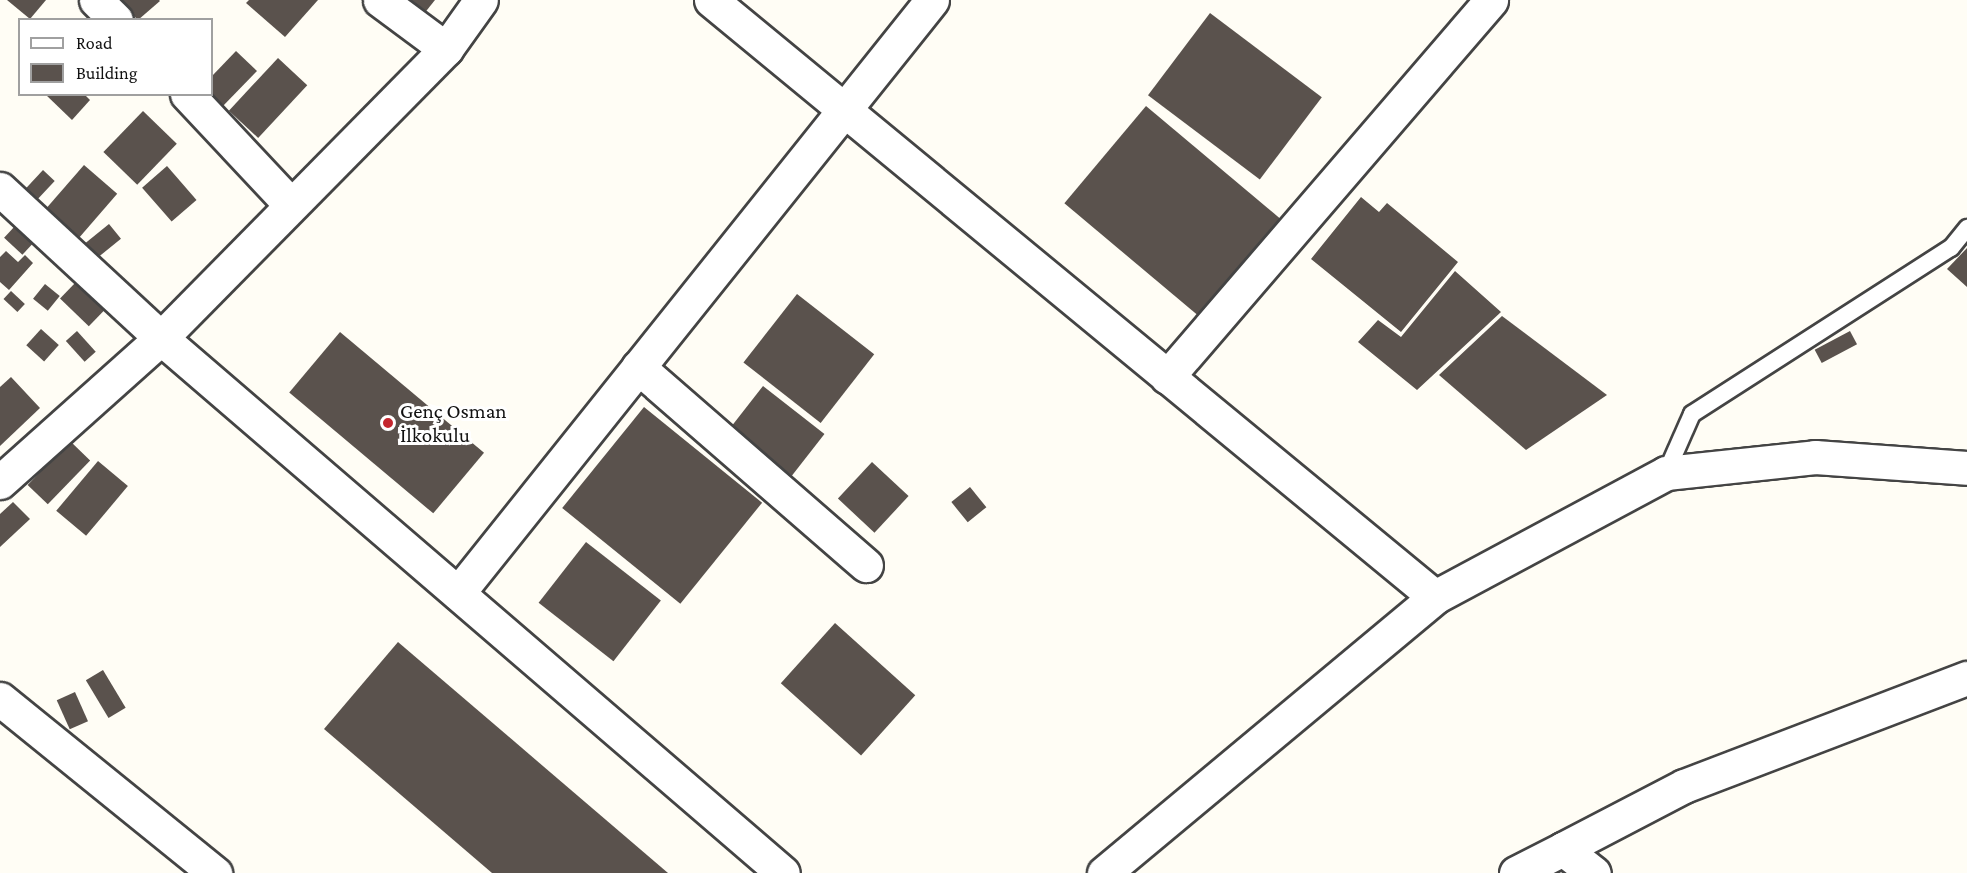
<!DOCTYPE html>
<meta charset="utf-8">
<style>
body{margin:0}
#map{position:relative;width:1967px;height:873px;overflow:hidden;background:#fffdf5;font-family:"Crimson Pro",serif}
div>[style]{position:absolute}
[style*='--x']{left:calc(var(--x)*1px);top:calc(var(--y)*1px);width:calc(var(--w)*1px);rotate:calc(var(--a)*1deg)}
.building>*{inset:0;background:#5a524d;transform-origin:0 0}
.roads{filter:drop-shadow(2px 0 #444) drop-shadow(-2px 0 #444) drop-shadow(0 2px #444) drop-shadow(0 -2px #444)}
.service>*{height:16px;margin:-8px;padding:0 8px;transform-origin:8px;border-radius:8px;background:#fff}
.minor>*{height:33px;margin:-16.5px;padding:0 16.5px;transform-origin:16.5px;border-radius:16.5px;background:#fff}
.dots>*{width:16px;height:16px;translate:-50% -50%;box-sizing:border-box;border:3px solid #fff;border-radius:50%}
span{translate:-50% -50%;white-space:nowrap;text-align:center;line-height:1.15;-webkit-text-stroke:6px #fff;paint-order:stroke}
.poi-label{font-size:21px;color:#111}
.left{translate:0 -50%;text-align:left}
.legend{position:absolute;left:18px;top:18px;width:195px;height:78px;box-sizing:border-box;background:#fff;border:2px solid #a0a0a0;margin:0;padding:8px 10px;list-style:none;font-size:18px;color:#111}
.legend li{display:flex;align-items:center;gap:12px;height:30px}
.legend b{width:30px;border:2px solid #a0a0a0}
</style>
<div id="map">
<div class="building">
<div style="clip-path:polygon(7px 0,46px 0,30px 19px)"></div>
<div style="clip-path:polygon(118px 0,159px 0,160px 1px,138px 20px)"></div>
<div style="clip-path:polygon(249px 0,318px 0,285px 37px,246px 3px)"></div>
<div style="clip-path:polygon(403px 0,435px 0,423px 15px)"></div>
<div style="left:1210px;top:13px;width:140px;height:103px;rotate:37deg"></div>
<div style="clip-path:polygon(236px 51px,257px 71px,222px 107px,209px 94px,212px 76px)"></div>
<div style="left:278px;top:58px;width:40px;height:72px;rotate:43deg"></div>
<div style="clip-path:polygon(45px 94px,84px 94px,90px 100px,72px 120px)"></div>
<div style="left:1146px;top:106px;width:180px;height:127px;rotate:40deg"></div>
<div style="left:143px;top:111px;width:47px;height:57px;rotate:44deg"></div>
<div style="left:84px;top:165px;width:44px;height:64px;rotate:41deg"></div>
<div style="left:167px;top:166px;width:45px;height:33px;rotate:49deg"></div>
<div style="left:43px;top:170px;width:16px;height:31px;rotate:43deg"></div>
<div style="clip-path:polygon(1361px 197px,1379px 212px,1387px 203px,1458px 262px,1401px 332px,1311px 259px)"></div>
<div style="left:109px;top:224px;width:19px;height:35px;rotate:51deg"></div>
<div style="left:15px;top:226px;width:25px;height:16px;rotate:43deg"></div>
<div style="clip-path:polygon(1967px 248px,1967px 287px,1947px 269px)"></div>
<div style="clip-path:polygon(6px 251px,18px 262px,25px 255px,33px 263px,9px 290px,0 282px,0 257px)"></div>
<div style="clip-path:polygon(1455px 271px,1501px 312px,1417px 390px,1358px 342px,1378px 320px,1401px 337px)"></div>
<div style="left:76px;top:282px;width:40px;height:23px;rotate:44deg"></div>
<div style="left:45px;top:284px;width:19px;height:19px;rotate:39deg"></div>
<div style="left:11px;top:291px;width:19px;height:11px;rotate:43deg"></div>
<div style="left:797px;top:294px;width:98px;height:87px;rotate:38deg"></div>
<div style="clip-path:polygon(1502px 316px,1607px 395px,1526px 450px,1439px 375px)"></div>
<div style="left:41px;top:329px;width:24px;height:22px;rotate:42deg"></div>
<div style="left:77px;top:331px;width:28px;height:15px;rotate:48deg"></div>
<div style="left:1850px;top:331px;width:15px;height:40px;rotate:62deg"></div>
<div style="left:340px;top:332px;width:188px;height:79px;rotate:40deg"></div>
<div style="clip-path:polygon(11px 377px,40px 408px,0 446px,0 387px)"></div>
<div style="left:763px;top:386px;width:78px;height:53px;rotate:38deg"></div>
<div style="left:644px;top:407px;width:152px;height:130px;rotate:39deg"></div>
<div style="left:70px;top:441px;width:28px;height:61px;rotate:44deg"></div>
<div style="left:98px;top:461px;width:39px;height:65px;rotate:40deg"></div>
<div style="left:872px;top:462px;width:50px;height:50px;rotate:43deg"></div>
<div style="left:970px;top:487px;width:26px;height:24px;rotate:51deg"></div>
<div style="clip-path:polygon(13px 502px,30px 519px,0 547px,0 514px)"></div>
<div style="left:586px;top:542px;width:95px;height:77px;rotate:38deg"></div>
<div style="left:835px;top:623px;width:108px;height:81px;rotate:42deg"></div>
<div style="clip-path:polygon(398px 642px,668px 873px,492px 873px,324px 729px)"></div>
<div style="left:103px;top:670px;width:44px;height:20px;rotate:59deg"></div>
<div style="left:75px;top:692px;width:32px;height:20px;rotate:66deg"></div>
</div>
<div class="roads">
<div class="service">
<div style="--x:1666;--y:473;--w:64;--a:-66.2"></div>
<div style="--x:1692;--y:414;--w:308;--a:-32.7"></div>
<div style="--x:1951;--y:248;--w:26;--a:-51"></div>
</div>
<div class="minor">
<div style="--x:96;--y:0;--w:28;--a:45"></div>
<div style="--x:380;--y:0;--w:82;--a:36.6"></div>
<div style="--x:711;--y:0;--w:938;--a:39.51"></div>
<div style="--x:187;--y:94;--w:151;--a:46.9"></div>
<div style="--x:0;--y:189;--w:219;--a:42.8"></div>
<div style="--x:161;--y:338;--w:820;--a:40.7"></div>
<div style="--x:638;--y:367;--w:302;--a:41"></div>
<div style="--x:1167;--y:377;--w:497;--a:-49.3"></div>
<div style="--x:0;--y:482;--w:216;--a:-41.8"></div>
<div style="--x:161;--y:338;--w:406;--a:-45.4"></div>
<div style="--x:446;--y:49;--w:60;--a:-54.5"></div>
<div style="--x:458;--y:593;--w:759;--a:-51.36"></div>
<div style="--x:0;--y:699;--w:277;--a:39"></div>
<div style="--x:1563;--y:849;--w:136;--a:-27.5"></div>
<div style="--x:1684;--y:786;--w:303;--a:-20.9"></div>
<div style="--x:1104;--y:873;--w:431;--a:-39.8"></div>
<div style="--x:1435;--y:597;--w:262;--a:-28.2"></div>
<div style="--x:1666;--y:473;--w:150;--a:-6.1"></div>
<div style="--x:1815;--y:457;--w:152;--a:4.1"></div>
<div style="--x:1516;--y:873;--w:53;--a:-27.1"></div>
<div style="--x:1563;--y:849;--w:39;--a:38"></div>
</div>
</div>
<div class="dots">
<div style="left:388px;top:423px;background:#c4262e"></div>
</div>
<div class="poi-label">
<span class="left" style="left:400px;top:423px">Genç Osman<br>İlkokulu</span>
</div>
<ul class="legend">
<li><b style="height:8px;background:#fff"></b>Road</li>
<li><b style="height:16px;background:#5a524d"></b>Building</li>
</ul>
</div>
